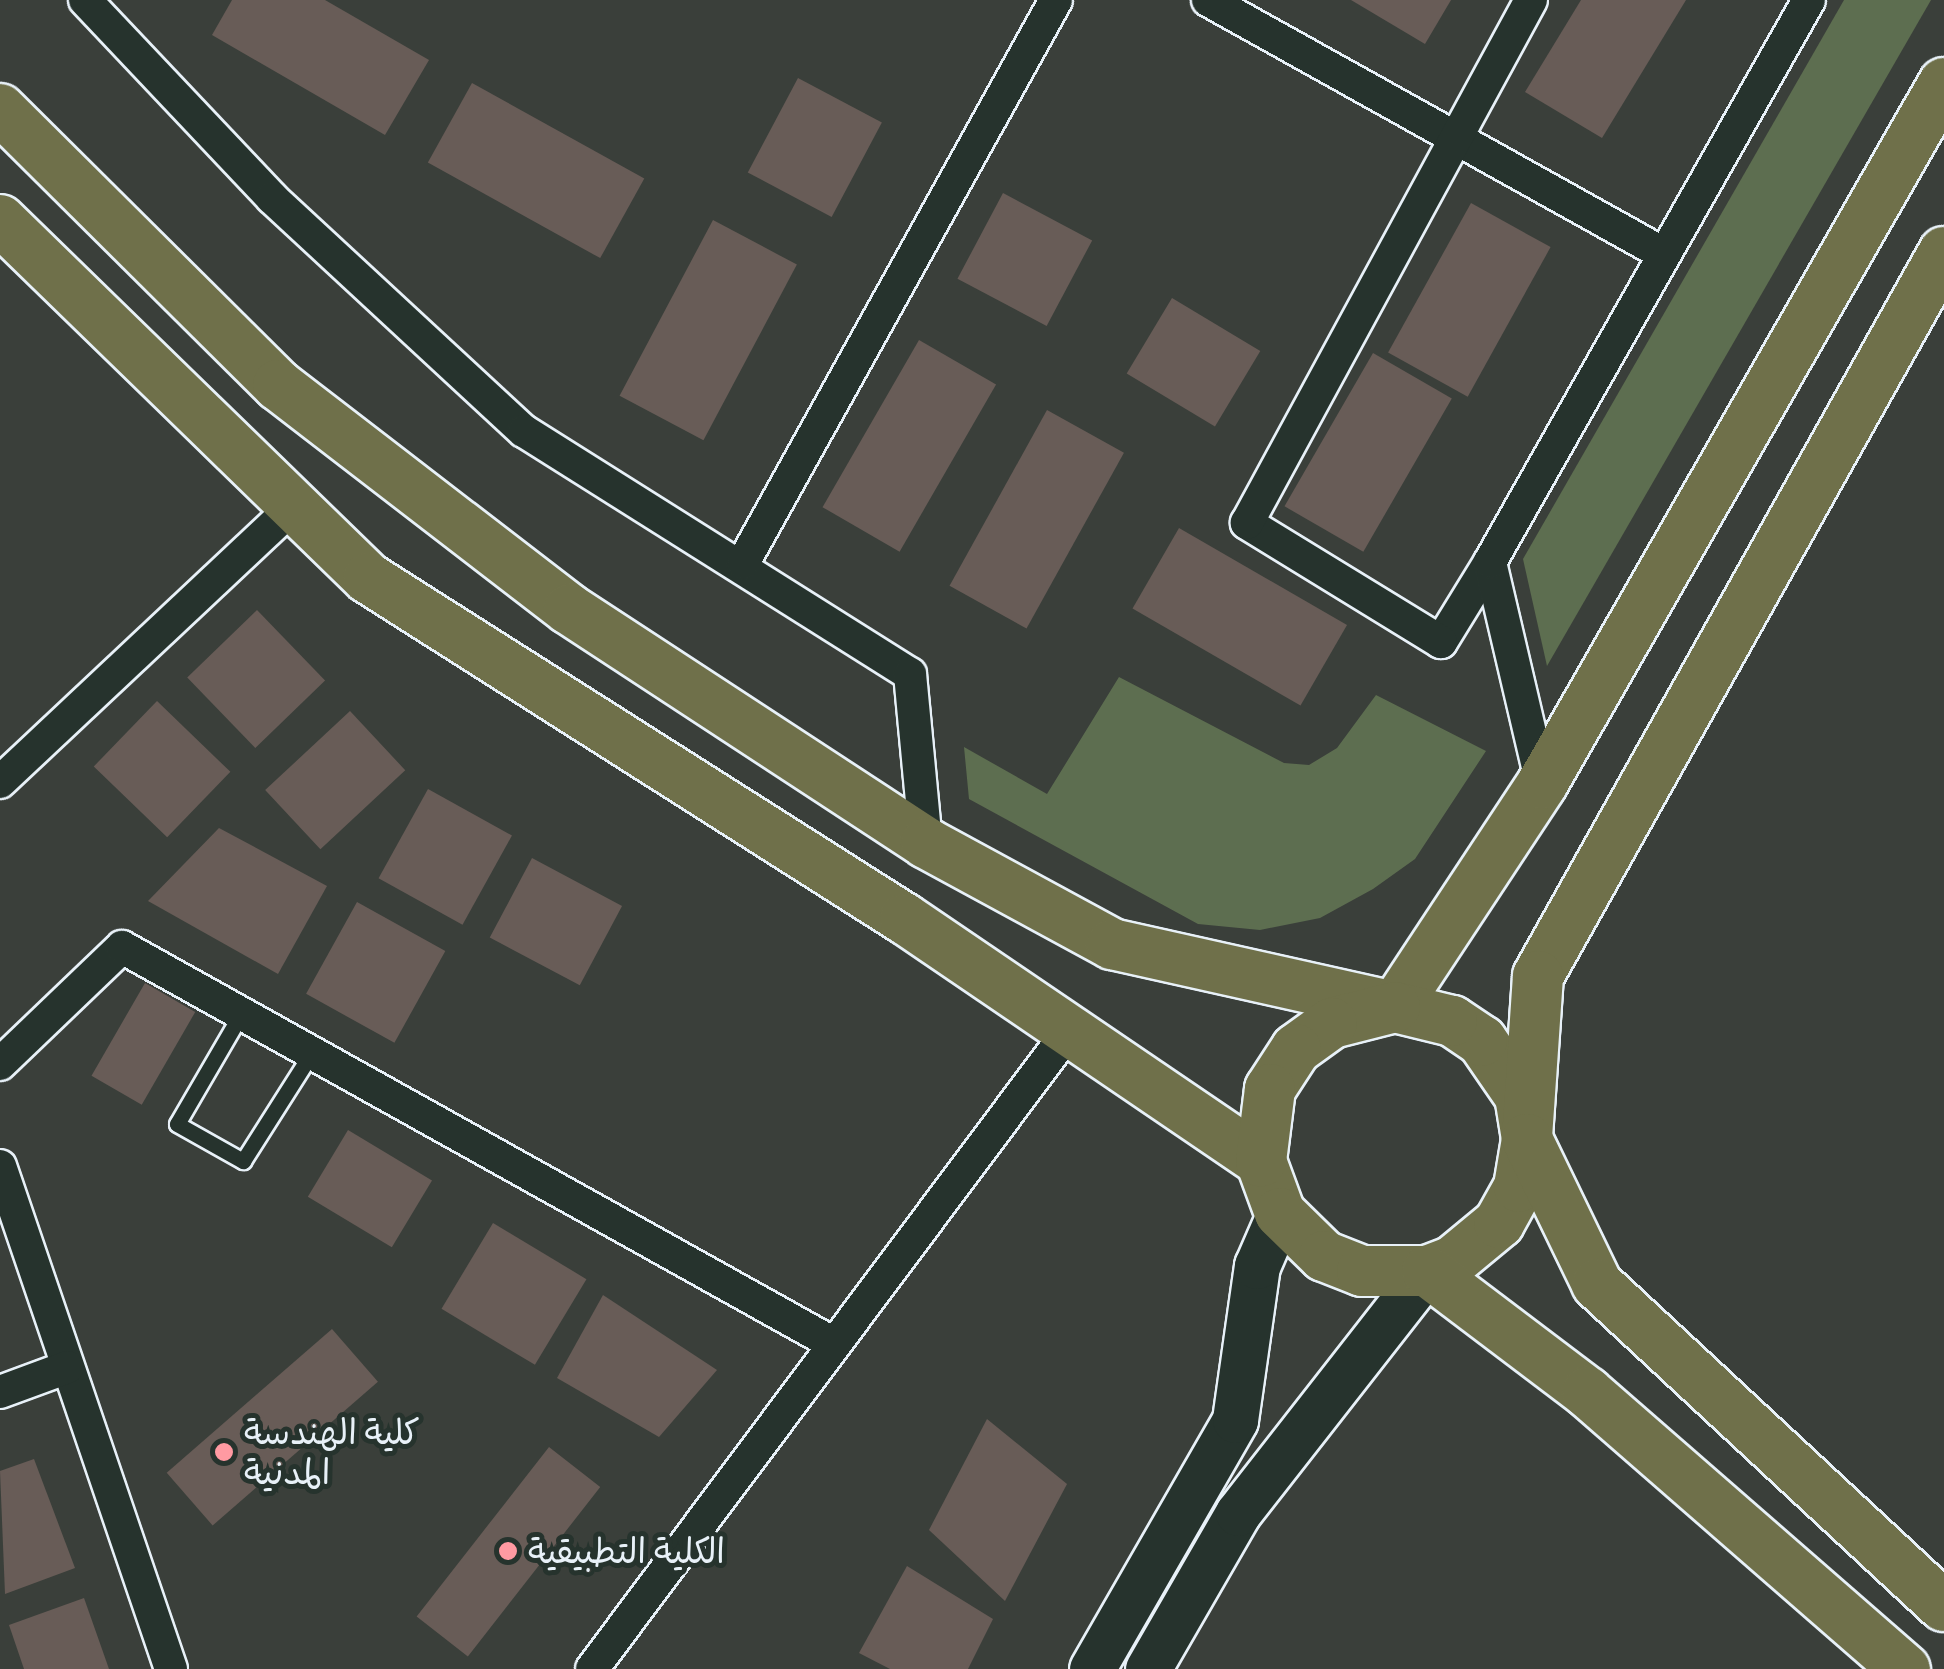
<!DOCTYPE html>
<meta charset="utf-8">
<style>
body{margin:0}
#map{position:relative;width:1944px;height:1669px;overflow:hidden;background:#3a3f3a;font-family:Itim,"Playpen Sans Arabic",sans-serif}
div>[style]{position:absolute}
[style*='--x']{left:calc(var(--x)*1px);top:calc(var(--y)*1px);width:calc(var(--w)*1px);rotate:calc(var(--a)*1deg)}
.green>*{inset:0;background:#5d6e50}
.building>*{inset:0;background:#685c57;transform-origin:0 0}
.roads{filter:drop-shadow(2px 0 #e8f1f8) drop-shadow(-2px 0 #e8f1f8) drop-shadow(0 2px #e8f1f8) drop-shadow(0 -2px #e8f1f8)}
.service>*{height:15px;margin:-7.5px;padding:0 7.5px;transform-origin:7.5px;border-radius:7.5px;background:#26332d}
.minor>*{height:32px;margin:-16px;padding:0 16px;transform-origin:16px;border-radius:16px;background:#26332d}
.secondary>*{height:45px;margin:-22.5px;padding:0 22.5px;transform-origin:22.5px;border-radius:22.5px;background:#26332d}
.primary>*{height:50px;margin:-25px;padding:0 25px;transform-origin:25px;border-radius:25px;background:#6f704a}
.dots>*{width:28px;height:28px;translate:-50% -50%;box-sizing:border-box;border:5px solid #26332d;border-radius:50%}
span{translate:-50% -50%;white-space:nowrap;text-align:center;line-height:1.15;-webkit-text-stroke:10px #26332d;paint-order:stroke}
.poi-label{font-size:35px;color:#e8f1f8}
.left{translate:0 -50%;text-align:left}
</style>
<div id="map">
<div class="green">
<div style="clip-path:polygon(1844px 0,1931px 0,1547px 666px,1523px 559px)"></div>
<div style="clip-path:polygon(1119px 677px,1284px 763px,1309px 765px,1337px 748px,1376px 695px,1486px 751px,1415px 859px,1373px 889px,1320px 918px,1260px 930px,1198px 924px,969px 799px,964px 747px,1047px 794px)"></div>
</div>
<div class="building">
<div style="clip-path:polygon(232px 0,325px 0,429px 60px,385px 135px,212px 35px)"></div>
<div style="clip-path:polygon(1351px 0,1451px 0,1425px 44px)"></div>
<div style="clip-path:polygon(1581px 0,1686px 0,1602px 138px,1525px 92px)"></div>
<div style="left:798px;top:78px;width:95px;height:107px;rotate:28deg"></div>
<div style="left:472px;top:83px;width:197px;height:91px;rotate:29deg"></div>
<div style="left:1003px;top:193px;width:101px;height:97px;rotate:28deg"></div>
<div style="left:1471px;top:203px;width:91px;height:171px;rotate:29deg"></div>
<div style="left:713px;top:220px;width:95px;height:199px;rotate:28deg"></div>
<div style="left:1172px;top:298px;width:103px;height:88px;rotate:31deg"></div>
<div style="left:919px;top:340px;width:89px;height:193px;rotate:30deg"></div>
<div style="left:1373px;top:353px;width:91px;height:177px;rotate:30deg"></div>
<div style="left:1047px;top:410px;width:88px;height:201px;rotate:29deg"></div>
<div style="left:1179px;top:528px;width:194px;height:93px;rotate:30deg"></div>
<div style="left:257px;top:610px;width:98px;height:97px;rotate:46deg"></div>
<div style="left:157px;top:701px;width:102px;height:91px;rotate:44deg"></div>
<div style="left:350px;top:711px;width:81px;height:116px;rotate:47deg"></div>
<div style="left:428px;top:789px;width:96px;height:102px;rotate:29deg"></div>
<div style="clip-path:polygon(219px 828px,327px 886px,278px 974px,148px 901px)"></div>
<div style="left:532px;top:858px;width:102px;height:90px;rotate:28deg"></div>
<div style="left:357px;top:902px;width:101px;height:105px;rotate:29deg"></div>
<div style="left:145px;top:983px;width:58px;height:107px;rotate:30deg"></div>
<div style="left:348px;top:1130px;width:98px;height:78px;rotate:31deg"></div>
<div style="left:493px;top:1223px;width:109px;height:100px;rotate:31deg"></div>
<div style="clip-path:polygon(603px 1295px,717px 1370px,659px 1437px,557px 1378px)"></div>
<div style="left:332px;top:1329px;width:70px;height:219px;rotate:49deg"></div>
<div style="clip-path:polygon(987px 1419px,1067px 1484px,1005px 1601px,929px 1530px)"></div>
<div style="left:549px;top:1447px;width:65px;height:215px;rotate:38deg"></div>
<div style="clip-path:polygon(34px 1459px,75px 1568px,5px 1594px,0 1471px)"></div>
<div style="clip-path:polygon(907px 1566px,993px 1619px,968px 1669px,890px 1669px,859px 1653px)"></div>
<div style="clip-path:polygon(84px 1598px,109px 1669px,24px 1669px,9px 1625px)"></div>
</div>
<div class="roads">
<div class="service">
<div style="--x:241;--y:1014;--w:127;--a:120.2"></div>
<div style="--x:177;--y:1124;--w:76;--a:29.3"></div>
<div style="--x:243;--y:1161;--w:127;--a:-57.6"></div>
</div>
<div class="minor">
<div style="--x:85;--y:0;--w:272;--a:46.6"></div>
<div style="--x:272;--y:198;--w:343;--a:42.8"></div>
<div style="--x:524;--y:431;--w:456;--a:32.2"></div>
<div style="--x:910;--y:674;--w:170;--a:84.6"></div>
<div style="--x:1208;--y:0;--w:520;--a:29.13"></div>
<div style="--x:1490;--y:562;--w:94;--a:121.5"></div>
<div style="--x:1441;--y:642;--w:228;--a:-148.5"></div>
<div style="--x:1247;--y:523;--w:595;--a:-61.5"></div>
<div style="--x:743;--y:563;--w:644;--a:-60.93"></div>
<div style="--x:0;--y:782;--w:403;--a:-43.2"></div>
<div style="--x:1542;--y:784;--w:228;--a:-103.2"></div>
<div style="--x:1490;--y:562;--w:646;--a:-60.42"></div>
<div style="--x:0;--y:1064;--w:169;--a:-43.8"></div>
<div style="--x:122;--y:947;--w:815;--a:29.14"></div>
<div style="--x:0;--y:1166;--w:531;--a:71.22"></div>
<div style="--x:0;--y:1392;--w:72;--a:-20.2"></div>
<div style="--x:592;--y:1669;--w:797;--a:-53.22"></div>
</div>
<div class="secondary">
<div style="--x:1092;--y:1669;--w:287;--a:-60.1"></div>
<div style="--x:1235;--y:1420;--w:156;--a:-81.9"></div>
<div style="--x:1257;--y:1266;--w:58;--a:-66.5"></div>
<div style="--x:1148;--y:1669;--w:180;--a:-60"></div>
<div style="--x:1238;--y:1513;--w:307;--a:-52"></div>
</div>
<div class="primary">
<div style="--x:0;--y:109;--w:392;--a:44.8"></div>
<div style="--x:278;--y:385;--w:367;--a:37.6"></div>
<div style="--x:569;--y:609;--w:427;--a:33.2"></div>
<div style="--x:926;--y:843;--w:212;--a:28.5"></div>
<div style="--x:1112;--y:944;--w:290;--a:12.6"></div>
<div style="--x:1395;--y:1007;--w:267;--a:-56.6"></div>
<div style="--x:1542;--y:784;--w:808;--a:-60.17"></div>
<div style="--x:0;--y:220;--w:513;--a:44.21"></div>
<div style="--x:368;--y:578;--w:636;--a:32.42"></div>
<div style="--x:905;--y:919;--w:430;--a:34.2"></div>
<div style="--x:1261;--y:1161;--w:55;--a:69.9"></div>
<div style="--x:1280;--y:1213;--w:62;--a:44.3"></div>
<div style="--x:1324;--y:1256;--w:41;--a:21.5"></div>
<div style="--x:1362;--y:1271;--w:65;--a:0"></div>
<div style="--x:1427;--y:1271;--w:28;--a:-21"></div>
<div style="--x:1453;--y:1261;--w:60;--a:-39.6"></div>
<div style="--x:1499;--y:1223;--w:41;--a:-60.9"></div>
<div style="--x:1519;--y:1187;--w:49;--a:-80.5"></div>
<div style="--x:1527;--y:1139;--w:44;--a:-99.2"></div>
<div style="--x:1520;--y:1096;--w:67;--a:-124.6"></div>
<div style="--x:1482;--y:1041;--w:36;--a:-146"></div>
<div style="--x:1452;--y:1021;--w:59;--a:-166.2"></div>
<div style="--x:1395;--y:1007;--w:65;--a:165.7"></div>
<div style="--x:1332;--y:1023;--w:44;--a:144.2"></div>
<div style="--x:1296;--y:1049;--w:48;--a:123"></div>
<div style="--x:1270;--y:1089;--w:73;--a:97.1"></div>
<div style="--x:1944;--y:252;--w:830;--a:119.28"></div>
<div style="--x:1538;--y:976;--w:163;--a:93.9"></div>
<div style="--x:1527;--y:1139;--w:161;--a:64.2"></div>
<div style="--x:1597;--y:1284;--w:473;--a:42.9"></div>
<div style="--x:1427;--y:1271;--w:201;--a:37.1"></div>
<div style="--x:1587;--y:1392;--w:422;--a:41.1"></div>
</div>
</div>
<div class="dots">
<div style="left:224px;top:1452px;background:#ff9aa2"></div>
<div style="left:508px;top:1551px;background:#ff9aa2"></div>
</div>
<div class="poi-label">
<span class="left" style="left:244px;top:1452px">كلية الهندسة<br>المدنية</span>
<span class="left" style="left:528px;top:1551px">الكلية التطبيقية</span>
</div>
</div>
